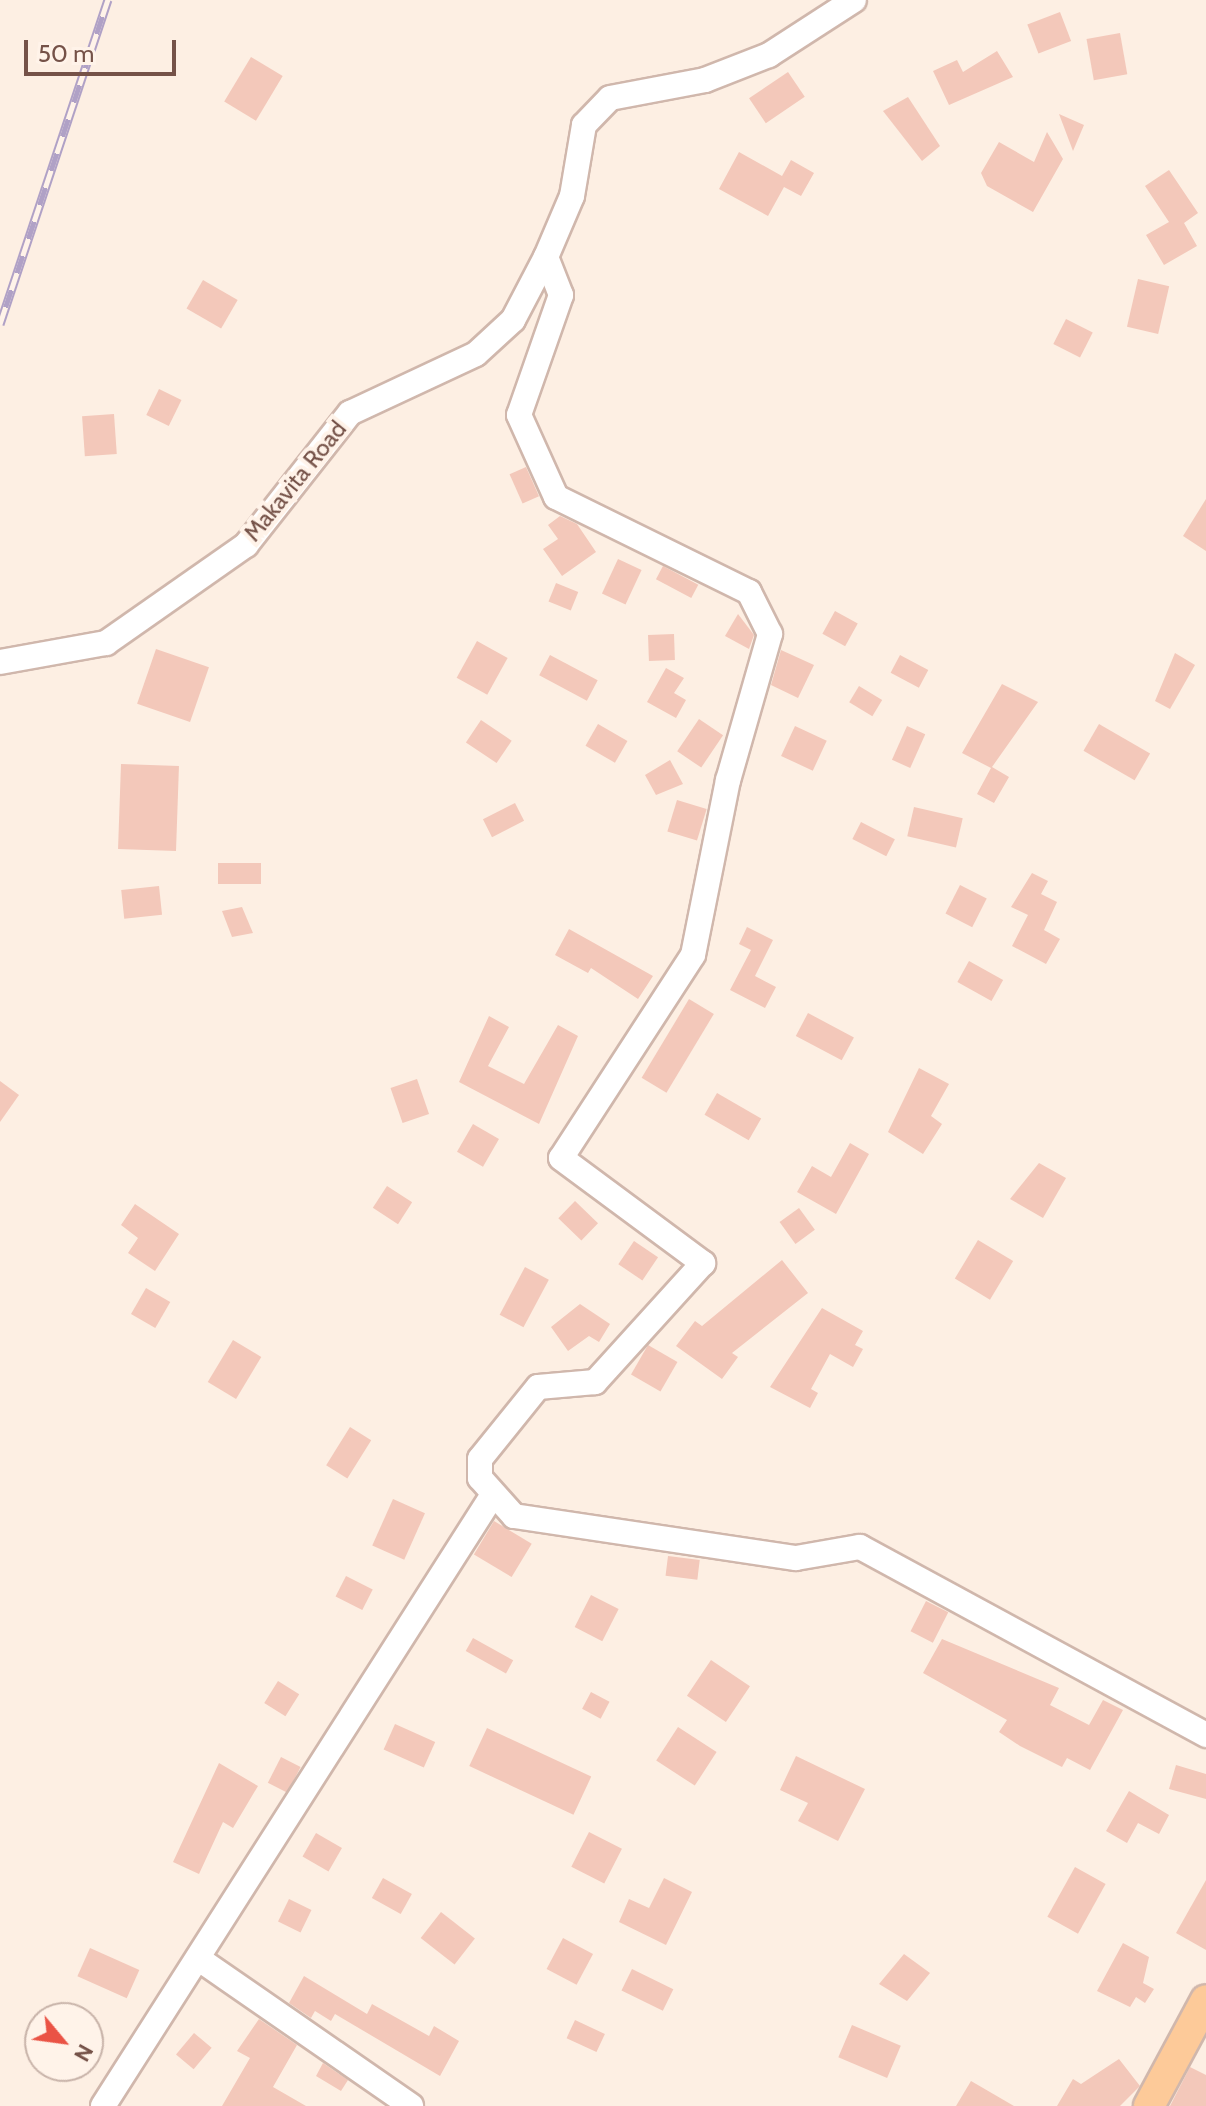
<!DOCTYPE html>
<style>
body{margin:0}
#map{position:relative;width:1206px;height:2106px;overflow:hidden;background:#fdefe3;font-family:Cabin,sans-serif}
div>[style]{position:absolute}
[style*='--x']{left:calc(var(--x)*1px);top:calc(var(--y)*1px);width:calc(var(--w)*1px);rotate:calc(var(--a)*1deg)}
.building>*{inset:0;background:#f3c8ba;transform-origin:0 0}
.roads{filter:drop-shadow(2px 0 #d0b7ac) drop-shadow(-2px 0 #d0b7ac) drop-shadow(0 2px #d0b7ac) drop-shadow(0 -2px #d0b7ac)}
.minor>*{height:24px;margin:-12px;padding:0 12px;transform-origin:12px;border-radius:12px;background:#fff}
.major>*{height:30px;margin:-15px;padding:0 15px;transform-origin:15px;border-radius:15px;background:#fdca99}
.rail>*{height:9px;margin-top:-4.5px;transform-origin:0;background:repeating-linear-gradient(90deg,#fff3e9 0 18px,#b0a1c6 0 36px);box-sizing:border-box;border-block:2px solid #b0a1c6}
span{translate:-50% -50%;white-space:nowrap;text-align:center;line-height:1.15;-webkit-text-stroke:8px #fff3e9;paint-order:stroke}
.street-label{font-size:24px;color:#755248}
.north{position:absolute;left:24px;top:2002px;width:80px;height:80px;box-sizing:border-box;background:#fff3e9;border:2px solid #c8b3a9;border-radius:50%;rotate:119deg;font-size:22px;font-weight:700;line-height:32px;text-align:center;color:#755248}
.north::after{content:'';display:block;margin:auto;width:28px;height:36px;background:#ea5345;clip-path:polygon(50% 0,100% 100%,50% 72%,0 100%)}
.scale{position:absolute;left:24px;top:40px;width:152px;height:36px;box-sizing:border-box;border:4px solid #755248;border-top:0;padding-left:10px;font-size:24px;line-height:28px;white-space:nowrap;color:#755248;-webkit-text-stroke:6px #fff3e9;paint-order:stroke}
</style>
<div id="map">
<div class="building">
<div style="left:1060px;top:12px;width:31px;height:35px;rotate:69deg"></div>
<div style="left:1120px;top:33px;width:42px;height:34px;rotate:80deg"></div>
<div style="clip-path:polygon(997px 51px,1013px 77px,949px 105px,933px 71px,957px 60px,963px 72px)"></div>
<div style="left:251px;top:57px;width:37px;height:52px;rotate:31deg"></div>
<div style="left:788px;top:72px;width:30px;height:47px;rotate:56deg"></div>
<div style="clip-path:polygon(908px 97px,940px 146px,922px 161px,883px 111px)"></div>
<div style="clip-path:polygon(1059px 114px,1084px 125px,1073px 151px)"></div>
<div style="clip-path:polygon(1047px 132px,1063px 159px,1033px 212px,987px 186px,981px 173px,999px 142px,1034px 162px)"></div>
<div style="clip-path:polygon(739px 152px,782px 176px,791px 160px,814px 173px,801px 196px,784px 187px,768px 216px,719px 189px)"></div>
<div style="clip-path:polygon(1169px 170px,1198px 213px,1184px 223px,1197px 246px,1164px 265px,1146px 235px,1169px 222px,1145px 186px)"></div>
<div style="left:1138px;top:279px;width:32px;height:49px;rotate:13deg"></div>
<div style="left:203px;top:280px;width:40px;height:33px;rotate:30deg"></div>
<div style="left:1066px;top:319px;width:30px;height:28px;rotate:27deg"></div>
<div style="left:159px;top:389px;width:25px;height:29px;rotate:26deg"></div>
<div style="left:114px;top:414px;width:40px;height:32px;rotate:86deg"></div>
<div style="left:526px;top:467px;width:32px;height:18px;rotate:66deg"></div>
<div style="clip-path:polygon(1206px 499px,1206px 551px,1183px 536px)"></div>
<div style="clip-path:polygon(560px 516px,577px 524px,596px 552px,562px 576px,543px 549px,558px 539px,548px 525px)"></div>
<div style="left:618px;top:559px;width:26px;height:38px;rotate:25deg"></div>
<div style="left:663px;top:566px;width:40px;height:15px;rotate:28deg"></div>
<div style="left:556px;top:583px;width:24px;height:20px;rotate:22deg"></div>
<div style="left:835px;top:611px;width:26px;height:26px;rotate:29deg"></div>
<div style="clip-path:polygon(738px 614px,754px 635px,749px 649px,725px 636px)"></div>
<div style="left:674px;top:634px;width:26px;height:26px;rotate:88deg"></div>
<div style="left:477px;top:641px;width:35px;height:42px;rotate:29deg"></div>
<div style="left:156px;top:649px;width:56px;height:58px;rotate:19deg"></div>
<div style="clip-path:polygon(781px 650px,814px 665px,798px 698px,771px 685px)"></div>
<div style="clip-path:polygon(1175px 653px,1195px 665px,1170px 709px,1155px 701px)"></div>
<div style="left:550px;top:655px;width:54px;height:23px;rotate:28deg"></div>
<div style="left:900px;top:655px;width:32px;height:20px;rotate:28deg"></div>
<div style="clip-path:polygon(666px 668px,684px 678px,674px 693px,686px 700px,676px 718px,647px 702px)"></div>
<div style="clip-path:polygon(1002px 684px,1038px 702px,992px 767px,1009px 777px,994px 803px,977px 794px,991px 768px,962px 753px)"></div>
<div style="left:859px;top:686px;width:27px;height:19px;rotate:31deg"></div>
<div style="left:699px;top:719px;width:29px;height:39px;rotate:34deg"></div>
<div style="left:481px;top:720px;width:37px;height:27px;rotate:34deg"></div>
<div style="left:598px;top:724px;width:34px;height:25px;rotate:30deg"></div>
<div style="left:1099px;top:724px;width:59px;height:31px;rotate:30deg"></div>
<div style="left:795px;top:726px;width:35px;height:33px;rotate:25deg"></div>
<div style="left:907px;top:726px;width:20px;height:37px;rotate:24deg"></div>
<div style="clip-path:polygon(670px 760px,683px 784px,656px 795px,645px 775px)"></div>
<div style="left:121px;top:764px;width:58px;height:85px;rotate:2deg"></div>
<div style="left:677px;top:800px;width:31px;height:33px;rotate:17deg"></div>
<div style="left:515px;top:803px;width:20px;height:36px;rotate:63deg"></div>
<div style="left:914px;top:807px;width:50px;height:30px;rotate:13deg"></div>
<div style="left:861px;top:822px;width:38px;height:19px;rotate:27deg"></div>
<div style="left:261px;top:863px;width:21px;height:43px;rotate:90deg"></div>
<div style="clip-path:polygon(1032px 873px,1048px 881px,1041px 894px,1057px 902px,1044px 930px,1060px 939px,1046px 964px,1012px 946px,1028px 915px,1011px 907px)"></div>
<div style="left:960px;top:885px;width:30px;height:32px;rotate:27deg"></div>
<div style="left:159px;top:886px;width:29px;height:38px;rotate:84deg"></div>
<div style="clip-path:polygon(242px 907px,253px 933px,232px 937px,222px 911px)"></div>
<div style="clip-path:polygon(747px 927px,773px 940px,755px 976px,776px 987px,765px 1008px,730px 990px,751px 950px,739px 944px)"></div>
<div style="clip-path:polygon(569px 929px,653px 976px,638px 999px,591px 968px,588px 973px,555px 955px)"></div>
<div style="left:969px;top:961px;width:39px;height:24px;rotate:29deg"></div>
<div style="left:689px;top:999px;width:29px;height:92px;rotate:31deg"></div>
<div style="left:808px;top:1013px;width:52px;height:26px;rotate:28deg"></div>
<div style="clip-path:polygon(489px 1016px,509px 1027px,488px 1066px,524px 1084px,558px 1025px,578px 1036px,539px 1124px,459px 1082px)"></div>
<div style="clip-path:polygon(919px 1068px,949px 1084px,931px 1116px,942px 1124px,923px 1154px,888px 1132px)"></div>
<div style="left:417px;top:1079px;width:37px;height:28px;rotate:71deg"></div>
<div style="clip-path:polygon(0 1081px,19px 1095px,0 1122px)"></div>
<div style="left:717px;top:1093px;width:51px;height:25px;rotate:30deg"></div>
<div style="left:473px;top:1124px;width:30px;height:32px;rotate:30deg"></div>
<div style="clip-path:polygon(850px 1143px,869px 1154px,836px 1214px,797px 1192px,812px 1166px,831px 1177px)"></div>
<div style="clip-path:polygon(1039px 1163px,1066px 1178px,1043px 1218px,1010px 1199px)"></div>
<div style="left:387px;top:1186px;width:30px;height:26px;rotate:33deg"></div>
<div style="left:575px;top:1201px;width:32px;height:24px;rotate:44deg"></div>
<div style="clip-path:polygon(135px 1204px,179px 1234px,155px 1271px,128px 1253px,138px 1238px,121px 1225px)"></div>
<div style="left:799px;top:1208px;width:27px;height:24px;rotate:54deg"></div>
<div style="left:978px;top:1240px;width:41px;height:45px;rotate:31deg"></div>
<div style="left:634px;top:1241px;width:29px;height:28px;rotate:34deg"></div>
<div style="clip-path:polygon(782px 1260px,808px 1293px,732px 1353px,738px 1357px,722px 1379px,676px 1346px,695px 1321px,702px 1326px)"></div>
<div style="left:525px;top:1267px;width:27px;height:54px;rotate:28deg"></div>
<div style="left:146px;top:1288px;width:28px;height:30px;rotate:30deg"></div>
<div style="clip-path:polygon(580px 1304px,610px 1324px,599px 1342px,589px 1336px,568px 1351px,551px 1327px)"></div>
<div style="clip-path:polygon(822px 1308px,863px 1331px,855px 1345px,863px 1349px,853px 1367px,830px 1354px,811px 1389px,818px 1393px,810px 1408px,770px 1387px)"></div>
<div style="left:233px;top:1340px;width:33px;height:49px;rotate:31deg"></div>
<div style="left:648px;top:1345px;width:34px;height:34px;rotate:30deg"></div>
<div style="left:350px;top:1427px;width:25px;height:45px;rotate:32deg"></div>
<div style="left:393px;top:1499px;width:35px;height:51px;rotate:24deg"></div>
<div style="left:494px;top:1521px;width:44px;height:39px;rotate:31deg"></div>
<div style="left:668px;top:1556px;width:32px;height:20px;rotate:7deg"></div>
<div style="left:346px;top:1576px;width:30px;height:23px;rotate:27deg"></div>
<div style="left:591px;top:1595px;width:31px;height:36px;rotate:27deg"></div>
<div style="left:926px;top:1601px;width:25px;height:34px;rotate:27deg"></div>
<div style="left:473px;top:1638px;width:46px;height:15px;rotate:29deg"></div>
<div style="clip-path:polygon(942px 1639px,1059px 1688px,1050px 1705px,1089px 1725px,1103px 1700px,1123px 1710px,1090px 1770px,1067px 1758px,1062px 1767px,1020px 1746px,999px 1732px,1007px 1720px,923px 1673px)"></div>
<div style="left:711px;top:1660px;width:47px;height:43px;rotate:34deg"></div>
<div style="left:278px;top:1681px;width:25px;height:26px;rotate:32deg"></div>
<div style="left:591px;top:1692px;width:21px;height:19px;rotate:28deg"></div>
<div style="left:395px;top:1724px;width:44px;height:28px;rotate:24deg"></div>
<div style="left:678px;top:1727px;width:46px;height:40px;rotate:33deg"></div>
<div style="left:487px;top:1728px;width:115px;height:42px;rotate:25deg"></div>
<div style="clip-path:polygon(796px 1756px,865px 1789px,838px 1841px,798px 1821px,808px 1803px,780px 1790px)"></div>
<div style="left:281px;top:1757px;width:22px;height:29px;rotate:27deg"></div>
<div style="clip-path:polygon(219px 1763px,258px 1786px,233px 1828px,223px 1822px,199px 1874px,173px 1862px)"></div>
<div style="clip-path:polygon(1176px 1765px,1206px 1774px,1206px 1799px,1169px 1789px)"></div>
<div style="clip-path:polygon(1129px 1791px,1169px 1815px,1159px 1834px,1138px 1823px,1127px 1843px,1106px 1831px)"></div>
<div style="left:589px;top:1832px;width:37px;height:39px;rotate:27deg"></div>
<div style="left:316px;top:1833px;width:30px;height:27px;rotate:30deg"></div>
<div style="left:1075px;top:1867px;width:35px;height:57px;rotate:29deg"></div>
<div style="left:383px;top:1878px;width:33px;height:23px;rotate:29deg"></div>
<div style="clip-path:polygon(664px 1878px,692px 1892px,666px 1945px,619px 1922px,629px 1899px,649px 1908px)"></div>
<div style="clip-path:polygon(1206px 1880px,1206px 1950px,1176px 1933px)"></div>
<div style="left:289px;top:1899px;width:25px;height:25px;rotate:26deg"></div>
<div style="left:441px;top:1912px;width:43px;height:33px;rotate:38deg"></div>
<div style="left:563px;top:1938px;width:34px;height:35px;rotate:28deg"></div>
<div style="clip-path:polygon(1123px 1943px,1149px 1957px,1143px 1983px,1154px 1989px,1145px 2003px,1136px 1997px,1130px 2007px,1097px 1991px)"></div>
<div style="left:90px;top:1948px;width:54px;height:31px;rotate:24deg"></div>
<div style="clip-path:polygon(904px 1954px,930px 1973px,907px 2001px,879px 1984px)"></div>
<div style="left:632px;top:1969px;width:46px;height:24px;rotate:26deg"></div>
<div style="clip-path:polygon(304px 1976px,367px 2014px,372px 2004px,429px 2036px,434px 2026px,459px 2041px,440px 2076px,335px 2014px,331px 2021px,315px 2011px,311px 2018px,289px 2003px)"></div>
<div style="clip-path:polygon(259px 2019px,297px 2045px,273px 2087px,306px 2106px,222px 2106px,250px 2058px,237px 2051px)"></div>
<div style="left:575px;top:2020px;width:33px;height:20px;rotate:25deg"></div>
<div style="left:852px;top:2025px;width:53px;height:35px;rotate:23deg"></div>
<div style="left:194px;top:2033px;width:23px;height:28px;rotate:40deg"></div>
<div style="clip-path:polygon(1119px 2059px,1140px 2086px,1120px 2106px,1057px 2106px,1073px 2079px,1081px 2084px)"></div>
<div style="clip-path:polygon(323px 2063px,348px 2080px,341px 2091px,316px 2076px)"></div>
<div style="clip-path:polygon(1190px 2067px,1206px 2075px,1206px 2106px,1170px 2106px)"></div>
<div style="clip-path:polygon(971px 2081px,1014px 2106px,956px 2106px)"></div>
</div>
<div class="roads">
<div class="minor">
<div style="--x:546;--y:257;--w:41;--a:68.5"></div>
<div style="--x:561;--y:295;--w:127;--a:109.3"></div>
<div style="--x:519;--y:415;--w:90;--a:65.7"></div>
<div style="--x:556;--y:497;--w:215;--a:26.2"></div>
<div style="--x:749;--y:592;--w:47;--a:63.4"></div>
<div style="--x:770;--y:634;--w:152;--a:106"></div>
<div style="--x:728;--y:780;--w:178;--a:101.3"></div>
<div style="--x:693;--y:955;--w:242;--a:123"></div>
<div style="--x:561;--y:1158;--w:177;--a:36.5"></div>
<div style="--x:703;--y:1263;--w:161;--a:132.2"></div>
<div style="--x:595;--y:1382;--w:57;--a:175"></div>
<div style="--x:538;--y:1387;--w:92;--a:128.9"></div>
<div style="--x:480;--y:1459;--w:19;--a:90"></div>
<div style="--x:480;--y:1478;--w:51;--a:48.2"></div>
<div style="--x:514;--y:1516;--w:285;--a:8.5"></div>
<div style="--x:796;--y:1558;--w:65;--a:-9.8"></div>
<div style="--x:860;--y:1547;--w:394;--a:28.5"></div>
<div style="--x:0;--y:662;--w:108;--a:-10.2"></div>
<div style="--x:106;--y:643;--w:171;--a:-35"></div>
<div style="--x:246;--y:545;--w:168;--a:-51.8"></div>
<div style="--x:350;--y:413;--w:139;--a:-25.1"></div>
<div style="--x:476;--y:354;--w:50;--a:-42.6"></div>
<div style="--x:513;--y:320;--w:71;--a:-62.4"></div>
<div style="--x:546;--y:257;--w:66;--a:-66.9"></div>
<div style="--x:572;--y:196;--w:72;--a:-80.4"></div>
<div style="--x:584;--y:125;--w:37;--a:-46"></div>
<div style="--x:610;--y:98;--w:97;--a:-10.7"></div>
<div style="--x:705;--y:80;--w:69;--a:-21.3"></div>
<div style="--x:769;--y:55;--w:101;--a:-32.9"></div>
<div style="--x:199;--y:1959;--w:258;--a:34.7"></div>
<div style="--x:103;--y:2106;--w:723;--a:-57.47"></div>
</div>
<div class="major">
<div style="--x:1149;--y:2106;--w:120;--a:-61.7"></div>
</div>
</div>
<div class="rail">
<div style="--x:0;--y:324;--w:342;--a:-71.6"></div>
</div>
<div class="street-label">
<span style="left:295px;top:481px;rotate:-51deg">Makavita Road</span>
</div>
<div class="north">N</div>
<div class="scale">50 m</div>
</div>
